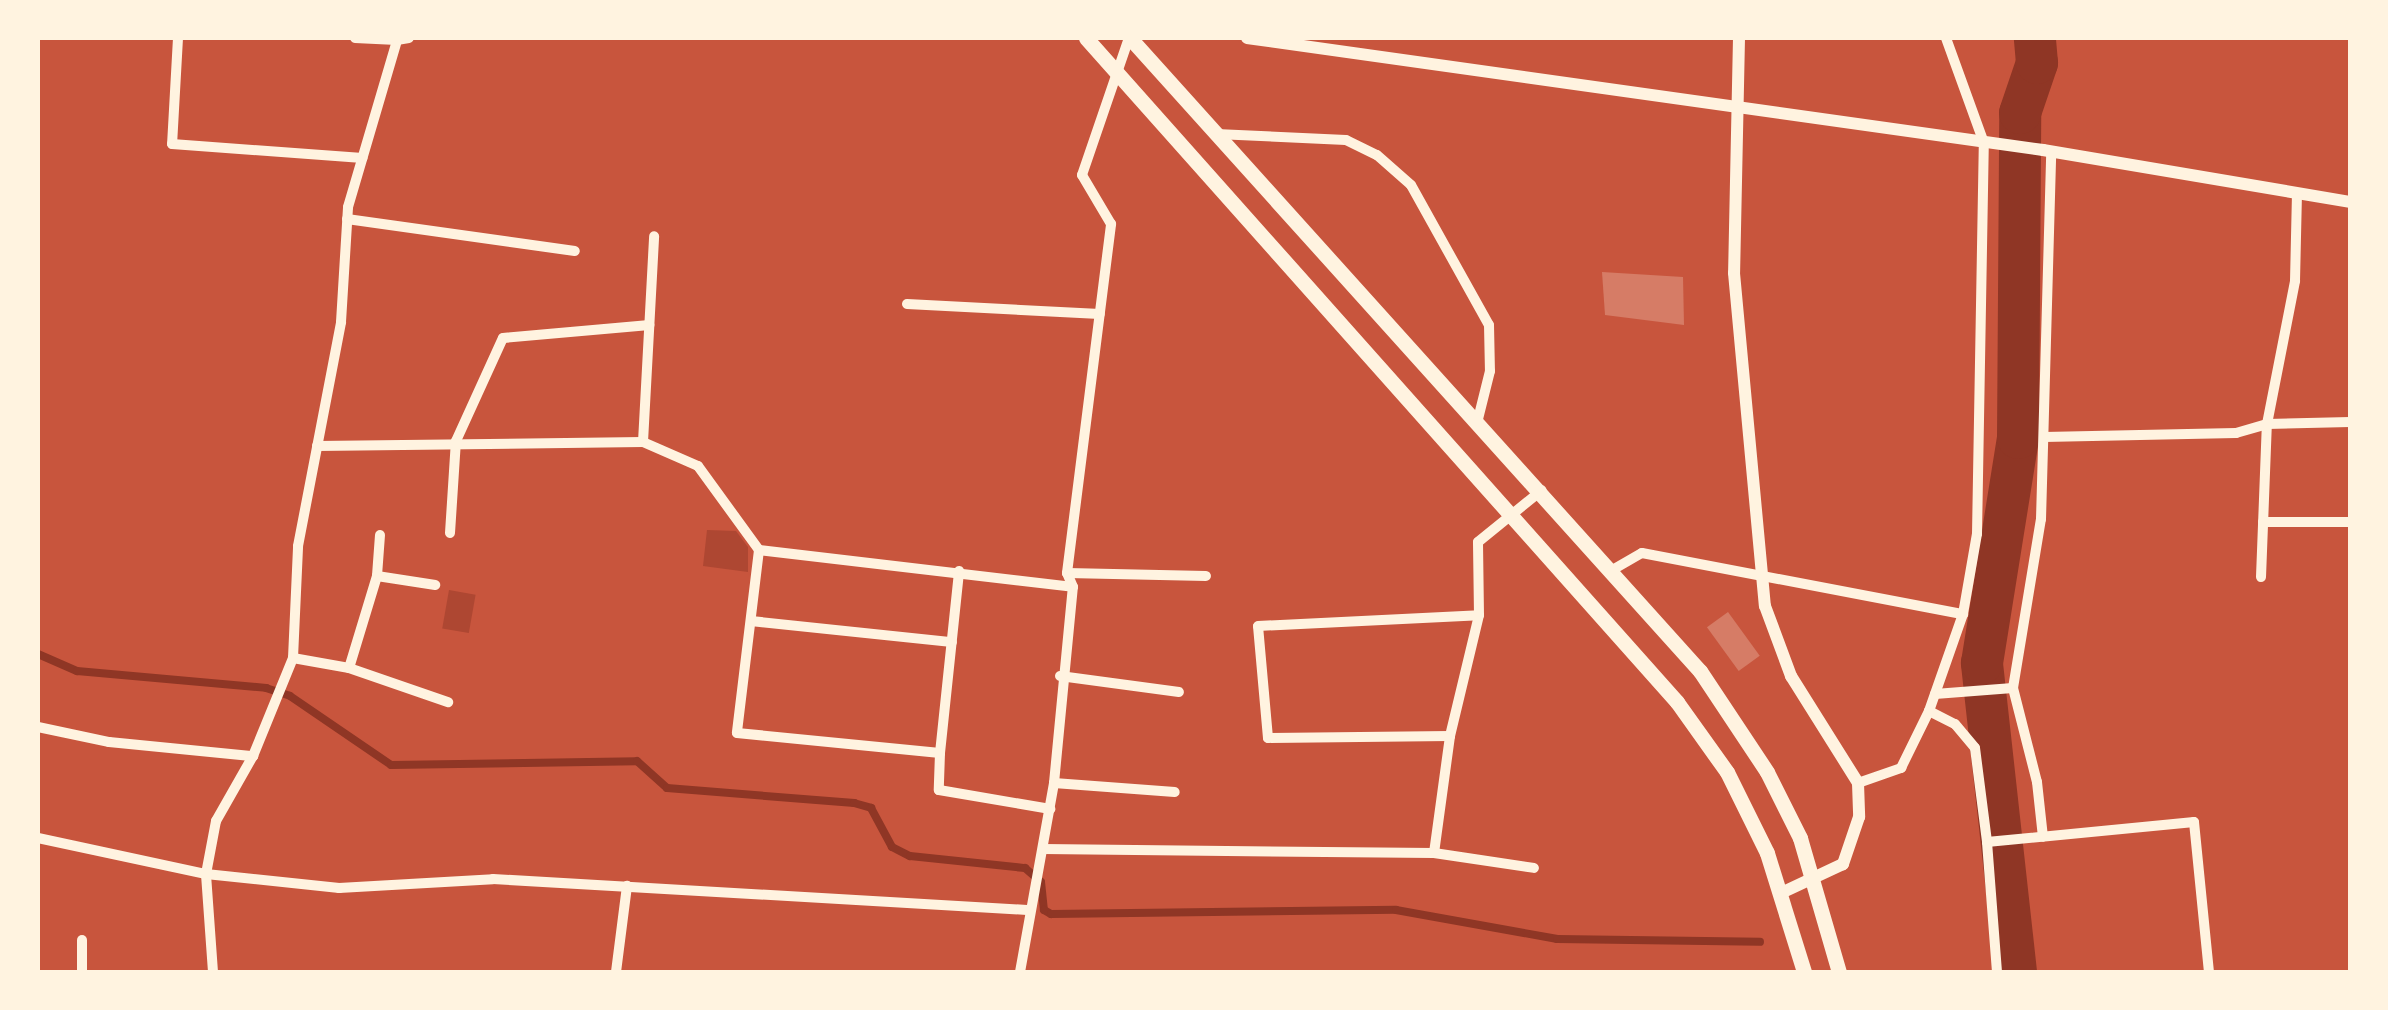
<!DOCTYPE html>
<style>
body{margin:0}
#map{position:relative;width:2388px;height:1010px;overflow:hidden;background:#c8553d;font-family:"Work Sans",sans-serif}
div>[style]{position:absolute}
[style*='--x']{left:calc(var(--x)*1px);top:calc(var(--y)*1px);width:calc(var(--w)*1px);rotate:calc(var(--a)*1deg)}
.green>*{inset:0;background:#ae4732;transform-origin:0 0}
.stream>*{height:8px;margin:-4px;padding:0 4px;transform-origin:4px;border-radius:4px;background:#8f3625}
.river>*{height:42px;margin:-21px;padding:0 21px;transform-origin:21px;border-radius:21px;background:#8f3625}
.building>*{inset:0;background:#d67c66;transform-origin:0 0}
.minor>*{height:10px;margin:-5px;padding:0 5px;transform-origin:5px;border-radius:5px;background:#fff3e0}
.tertiary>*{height:12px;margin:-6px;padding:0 6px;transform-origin:6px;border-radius:6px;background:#fff3e0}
.primary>*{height:15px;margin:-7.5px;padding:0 7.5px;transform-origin:7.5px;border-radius:7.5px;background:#fff3e0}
span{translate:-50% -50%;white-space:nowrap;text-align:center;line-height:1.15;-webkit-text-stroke:9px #fff3e0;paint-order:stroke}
.frame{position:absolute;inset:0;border:40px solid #fff3e0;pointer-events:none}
</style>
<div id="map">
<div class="green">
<div style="clip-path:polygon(707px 530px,736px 531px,748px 547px,748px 572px,703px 566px)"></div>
<div style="left:449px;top:590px;width:27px;height:39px;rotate:10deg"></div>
</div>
<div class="stream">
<div style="--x:38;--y:654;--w:43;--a:23.6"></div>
<div style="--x:77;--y:671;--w:190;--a:5.1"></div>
<div style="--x:266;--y:688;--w:25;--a:18"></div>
<div style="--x:290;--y:696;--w:122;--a:34.3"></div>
<div style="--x:391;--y:765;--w:246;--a:-0.9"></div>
<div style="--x:637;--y:761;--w:40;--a:42"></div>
<div style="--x:667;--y:788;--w:188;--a:4.6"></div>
<div style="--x:854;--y:803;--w:18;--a:16"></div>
<div style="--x:871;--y:808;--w:44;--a:61.7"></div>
<div style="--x:892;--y:847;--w:20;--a:27"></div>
<div style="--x:910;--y:856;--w:116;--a:6"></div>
<div style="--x:1025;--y:868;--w:21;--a:41"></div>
<div style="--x:1041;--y:882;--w:28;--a:84"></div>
<div style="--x:1044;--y:910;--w:8;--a:30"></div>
<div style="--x:1051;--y:914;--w:345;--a:-0.7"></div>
<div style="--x:1396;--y:910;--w:164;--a:10.2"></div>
<div style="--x:1557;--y:939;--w:203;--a:0.8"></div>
</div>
<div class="river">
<div style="--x:2016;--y:972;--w:311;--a:-96.3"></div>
<div style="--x:1982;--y:663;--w:228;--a:-80.9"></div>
<div style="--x:2018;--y:438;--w:325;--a:-89.6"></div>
<div style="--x:2020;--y:113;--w:53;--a:-71.2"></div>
<div style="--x:2037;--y:63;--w:25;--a:-95"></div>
</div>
<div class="building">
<div style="clip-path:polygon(1602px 272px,1683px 277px,1684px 325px,1605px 315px)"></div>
<div style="left:1728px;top:612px;width:54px;height:26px;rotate:54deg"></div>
</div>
<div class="minor">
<div style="--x:178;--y:38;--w:106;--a:93.2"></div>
<div style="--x:172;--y:144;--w:191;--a:4.2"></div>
<div style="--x:355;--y:38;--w:42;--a:2.7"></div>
<div style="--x:1216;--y:134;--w:130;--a:2.6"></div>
<div style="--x:1346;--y:140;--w:34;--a:26"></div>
<div style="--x:1377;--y:155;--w:45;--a:41.4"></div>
<div style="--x:1411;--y:185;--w:160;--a:60.9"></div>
<div style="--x:1489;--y:325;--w:46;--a:88.8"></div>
<div style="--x:1490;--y:371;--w:54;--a:104"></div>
<div style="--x:347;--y:219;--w:230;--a:8"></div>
<div style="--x:907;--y:304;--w:193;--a:3"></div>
<div style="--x:2044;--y:437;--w:192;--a:-1.2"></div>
<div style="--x:2236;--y:433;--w:32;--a:-16"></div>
<div style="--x:2267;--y:424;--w:146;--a:-78.9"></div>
<div style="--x:2295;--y:281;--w:88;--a:-88.7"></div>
<div style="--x:643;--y:442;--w:206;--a:-86.9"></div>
<div style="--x:317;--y:446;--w:326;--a:-0.7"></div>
<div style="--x:643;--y:442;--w:60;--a:23.6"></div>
<div style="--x:698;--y:466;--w:104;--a:54"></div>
<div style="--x:759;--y:550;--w:316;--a:6.7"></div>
<div style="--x:2263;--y:522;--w:87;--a:0"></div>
<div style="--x:450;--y:533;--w:92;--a:-86.3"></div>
<div style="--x:456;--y:441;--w:113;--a:-65.5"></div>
<div style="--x:503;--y:338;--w:147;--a:-5.1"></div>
<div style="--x:380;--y:535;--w:41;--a:94.2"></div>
<div style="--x:377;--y:576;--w:96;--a:106.9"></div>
<div style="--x:349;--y:668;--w:105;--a:19"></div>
<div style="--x:759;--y:550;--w:184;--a:96.9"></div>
<div style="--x:737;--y:733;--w:204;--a:5.6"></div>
<div style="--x:940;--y:753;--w:183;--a:-84"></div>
<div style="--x:1614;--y:569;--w:32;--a:-30"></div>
<div style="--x:1642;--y:553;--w:327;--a:10.8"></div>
<div style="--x:1067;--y:573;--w:139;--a:1.2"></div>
<div style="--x:377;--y:576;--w:59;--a:8.8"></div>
<div style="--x:2261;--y:577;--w:153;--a:-87.8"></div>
<div style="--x:2267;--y:424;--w:83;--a:-1.4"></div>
<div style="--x:751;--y:621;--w:202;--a:6"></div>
<div style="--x:293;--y:658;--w:57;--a:10.1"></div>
<div style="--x:1060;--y:676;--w:120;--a:7.7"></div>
<div style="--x:2013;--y:688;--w:97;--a:75.7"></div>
<div style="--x:2037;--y:782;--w:55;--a:83.8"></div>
<div style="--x:1935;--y:694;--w:78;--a:-4.4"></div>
<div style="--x:2013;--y:688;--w:171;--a:-80.6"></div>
<div style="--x:2041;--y:519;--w:367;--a:-88.4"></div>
<div style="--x:1929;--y:711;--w:29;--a:27"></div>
<div style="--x:1955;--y:724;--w:31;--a:50"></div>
<div style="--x:1975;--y:748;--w:95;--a:82.7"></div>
<div style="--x:1987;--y:842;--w:208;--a:-5.5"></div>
<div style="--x:2194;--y:822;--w:151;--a:84.3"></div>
<div style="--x:38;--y:727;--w:73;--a:11.9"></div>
<div style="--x:109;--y:742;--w:145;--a:5.6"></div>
<div style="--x:1450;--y:736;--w:182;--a:179.4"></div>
<div style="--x:1268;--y:738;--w:112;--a:-95.1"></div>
<div style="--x:1258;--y:626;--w:221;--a:-2.8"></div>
<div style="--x:940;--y:753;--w:37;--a:92"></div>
<div style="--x:939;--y:790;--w:113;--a:9.7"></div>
<div style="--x:1054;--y:783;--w:121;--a:4.3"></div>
<div style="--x:1858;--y:783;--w:46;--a:-19.2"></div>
<div style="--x:1901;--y:768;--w:64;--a:-63.8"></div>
<div style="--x:1929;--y:711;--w:103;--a:-70.7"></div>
<div style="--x:1963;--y:614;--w:81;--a:-80.1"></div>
<div style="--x:1977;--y:534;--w:391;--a:-89"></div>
<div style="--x:1984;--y:143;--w:112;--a:-109.9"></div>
<div style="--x:38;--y:838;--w:172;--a:12.1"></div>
<div style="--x:206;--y:874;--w:134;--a:6"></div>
<div style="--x:339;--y:888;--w:154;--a:-3.3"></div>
<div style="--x:493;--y:879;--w:535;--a:3.32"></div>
<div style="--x:1987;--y:842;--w:130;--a:85.6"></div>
<div style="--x:1043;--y:849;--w:391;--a:0.6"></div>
<div style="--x:1434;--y:853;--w:118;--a:-82.2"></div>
<div style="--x:1450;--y:736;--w:124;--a:-76.5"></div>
<div style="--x:1479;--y:615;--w:73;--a:-90.8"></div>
<div style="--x:1478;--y:542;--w:82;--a:-39.1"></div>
<div style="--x:1434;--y:853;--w:101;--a:8.5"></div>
<div style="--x:82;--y:972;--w:32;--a:-90"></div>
<div style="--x:213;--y:972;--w:98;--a:-94.1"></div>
<div style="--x:206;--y:874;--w:54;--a:-79.3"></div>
<div style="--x:216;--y:821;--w:75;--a:-60.4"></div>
<div style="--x:253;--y:756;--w:106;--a:-67.8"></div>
<div style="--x:293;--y:658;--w:112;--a:-87.4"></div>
<div style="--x:298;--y:546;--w:228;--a:-79.1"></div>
<div style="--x:341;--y:322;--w:115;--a:-86.5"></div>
<div style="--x:348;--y:207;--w:174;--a:-73.6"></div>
<div style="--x:397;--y:40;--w:12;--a:-9"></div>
<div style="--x:616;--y:972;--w:87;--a:-82.7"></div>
<div style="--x:1020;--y:972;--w:192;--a:-79.8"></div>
<div style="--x:1054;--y:783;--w:197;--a:-84.5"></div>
<div style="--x:1073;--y:587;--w:15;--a:-113"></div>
<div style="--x:1067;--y:573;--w:352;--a:-82.8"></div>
<div style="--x:1111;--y:224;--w:57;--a:-120.6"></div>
<div style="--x:1082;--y:175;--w:145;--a:-71.1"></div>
</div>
<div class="tertiary">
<div style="--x:1247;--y:38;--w:804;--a:8.01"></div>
<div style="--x:2043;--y:150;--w:311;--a:9.6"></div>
<div style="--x:1739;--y:38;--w:235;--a:91.2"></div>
<div style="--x:1734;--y:273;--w:334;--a:84.7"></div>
<div style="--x:1765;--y:606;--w:75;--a:69.6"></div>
<div style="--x:1791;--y:676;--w:126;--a:57.9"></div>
<div style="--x:1858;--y:783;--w:34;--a:88"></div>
<div style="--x:1859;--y:817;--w:50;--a:108.8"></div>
<div style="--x:1843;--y:864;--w:68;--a:154.9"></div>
</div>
<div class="primary">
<div style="--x:1086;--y:38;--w:889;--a:48.33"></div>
<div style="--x:1677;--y:702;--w:86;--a:54.5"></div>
<div style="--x:1727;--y:772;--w:90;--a:63.7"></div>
<div style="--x:1767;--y:853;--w:125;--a:72.7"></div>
<div style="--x:1130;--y:38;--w:852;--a:48"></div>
<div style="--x:1700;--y:671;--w:121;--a:56.4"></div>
<div style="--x:1767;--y:772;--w:74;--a:63.4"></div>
<div style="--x:1800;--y:838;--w:140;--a:73.8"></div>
</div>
<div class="frame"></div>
</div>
